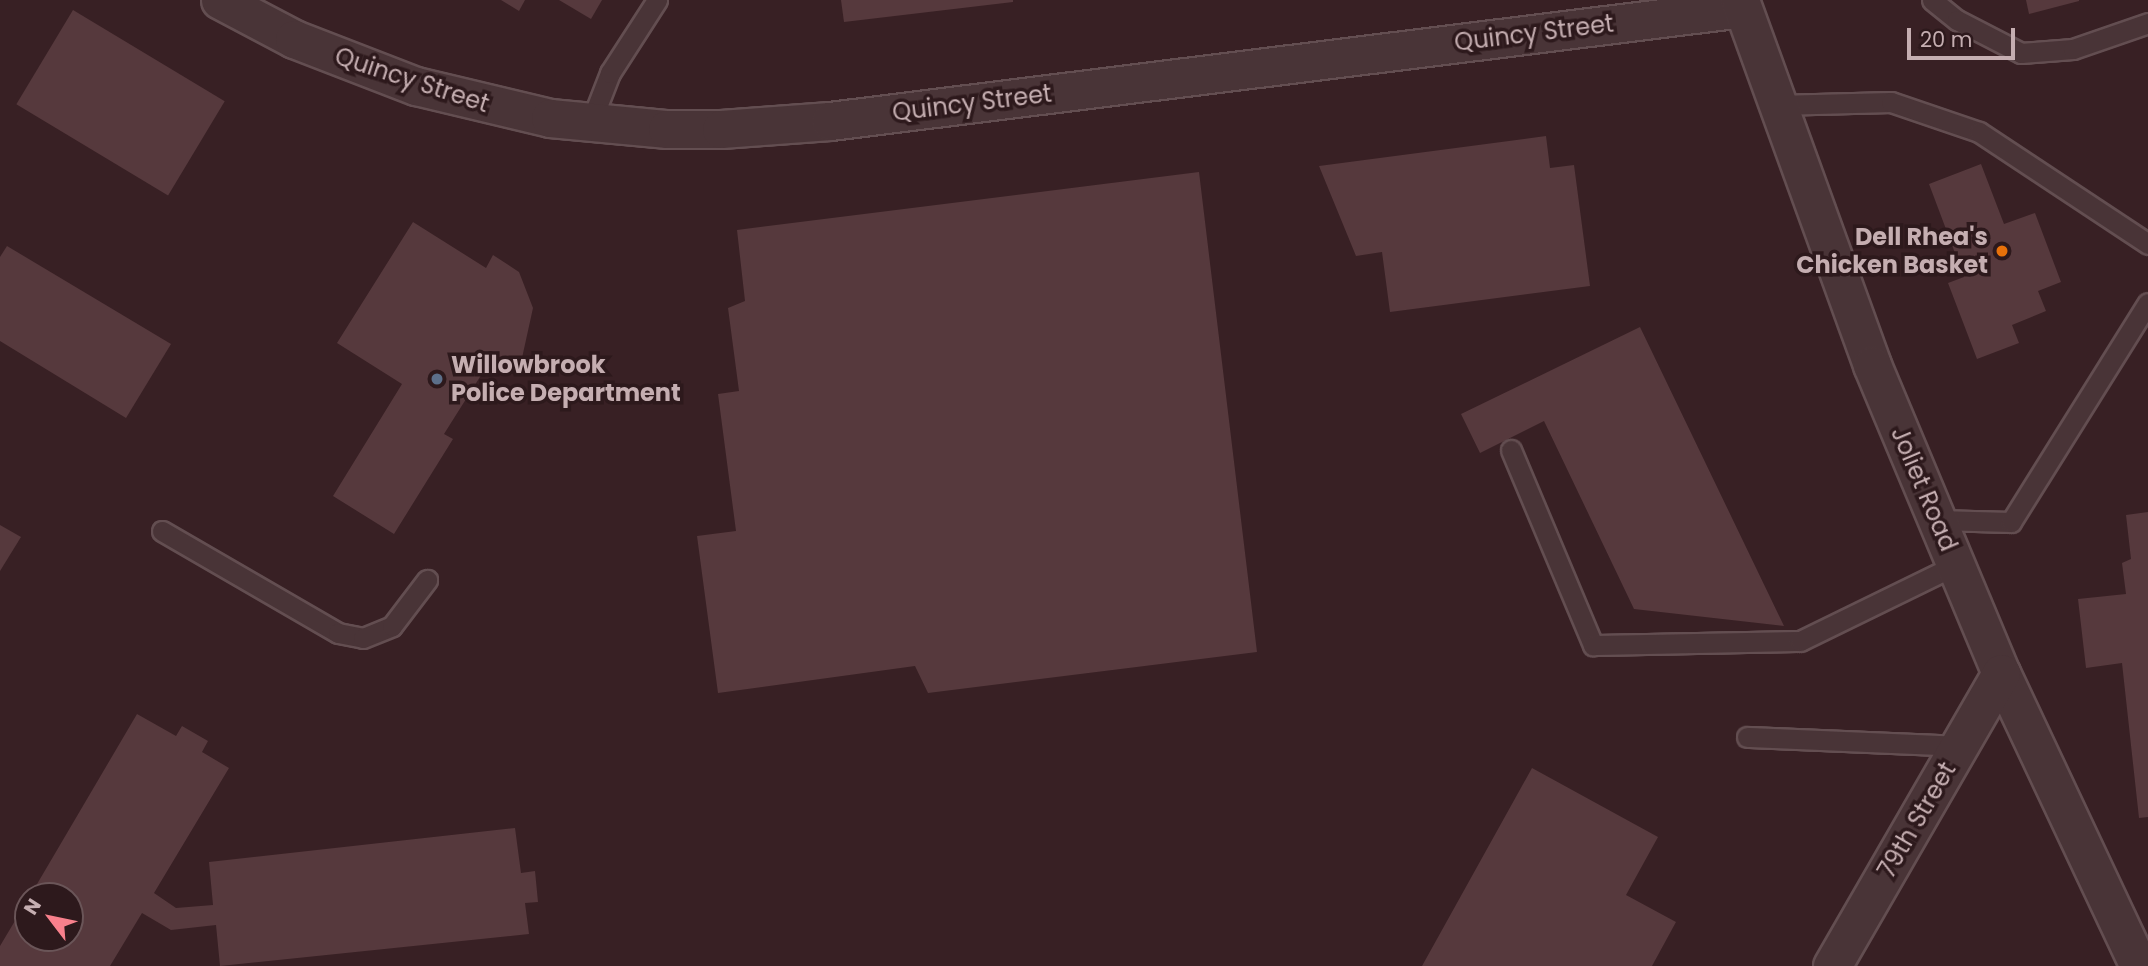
<!DOCTYPE html>
<style>
body{margin:0}
#map{position:relative;width:2148px;height:966px;overflow:hidden;background:#382024;font-family:Poppins,sans-serif}
div>[style]{position:absolute}
[style*='--x']{left:calc(var(--x)*1px);top:calc(var(--y)*1px);width:calc(var(--w)*1px);rotate:calc(var(--a)*1deg)}
.building>*{inset:0;background:#56393d;transform-origin:0 0}
.roads{filter:drop-shadow(2px 0 #634e51) drop-shadow(-2px 0 #634e51) drop-shadow(0 2px #634e51) drop-shadow(0 -2px #634e51)}
.service>*{height:19px;margin:-9.5px;padding:0 9.5px;transform-origin:9.5px;border-radius:9.5px;background:#493437}
.minor>*{height:37px;margin:-18.5px;padding:0 18.5px;transform-origin:18.5px;border-radius:18.5px;background:#493437}
.dots>*{width:19px;height:19px;translate:-50% -50%;box-sizing:border-box;border:4px solid #2d191c;border-radius:50%}
span{translate:-50% -50%;white-space:nowrap;text-align:center;line-height:1.15;-webkit-text-stroke:7px #2d191c;paint-order:stroke}
.street-label{font-size:24px;color:#c5aeb1}
.poi-label{font-size:24px;color:#c5aeb1;font-weight:700}
.right{translate:-100% -50%;text-align:right}
.left{translate:0 -50%;text-align:left}
.north{position:absolute;left:14px;top:882px;width:70px;height:70px;box-sizing:border-box;background:#2d191c;border:2px solid #6a5558;border-radius:50%;rotate:302deg;font-size:19px;font-weight:700;line-height:28px;text-align:center;color:#c5aeb1}
.north::after{content:'';display:block;margin:auto;width:24px;height:32px;background:#f8808c;clip-path:polygon(50% 0,100% 100%,50% 72%,0 100%)}
.scale{position:absolute;left:1907px;top:28px;width:108px;height:32px;box-sizing:border-box;border:4px solid #c5aeb1;border-top:0;padding-left:9px;font-size:21px;line-height:24px;white-space:nowrap;color:#c5aeb1;-webkit-text-stroke:5px #2d191c;paint-order:stroke}
</style>
<div id="map">
<div class="building">
<div style="clip-path:polygon(501px 0,525px 0,519px 11px)"></div>
<div style="clip-path:polygon(559px 0,602px 0,591px 19px)"></div>
<div style="clip-path:polygon(841px 0,1013px 0,1013px 2px,844px 22px)"></div>
<div style="clip-path:polygon(2026px 0,2079px 0,2079px 1px,2029px 14px)"></div>
<div style="left:73px;top:10px;width:177px;height:110px;rotate:31deg"></div>
<div style="clip-path:polygon(1546px 136px,1550px 168px,1574px 165px,1590px 286px,1390px 312px,1382px 252px,1356px 256px,1319px 166px)"></div>
<div style="clip-path:polygon(1981px 164px,2004px 224px,2035px 213px,2061px 282px,2038px 291px,2046px 311px,2012px 325px,2019px 343px,1977px 359px,1948px 283px,1964px 277px,1929px 184px)"></div>
<div style="clip-path:polygon(1199px 172px,1257px 652px,928px 693px,915px 666px,718px 693px,697px 536px,736px 531px,718px 394px,739px 391px,728px 308px,745px 301px,737px 230px)"></div>
<div style="clip-path:polygon(413px 222px,486px 268px,493px 255px,519px 272px,533px 308px,522px 358px,511px 375px,490px 361px,444px 434px,453px 439px,394px 534px,333px 496px,402px 384px,337px 343px)"></div>
<div style="clip-path:polygon(7px 246px,171px 344px,126px 418px,0 341px,0 257px)"></div>
<div style="clip-path:polygon(1640px 327px,1784px 626px,1634px 609px,1544px 421px,1480px 453px,1461px 414px)"></div>
<div style="clip-path:polygon(2148px 512px,2148px 817px,2139px 818px,2122px 663px,2086px 668px,2078px 599px,2126px 594px,2122px 563px,2131px 559px,2126px 515px)"></div>
<div style="clip-path:polygon(0 525px,21px 537px,0 571px)"></div>
<div style="clip-path:polygon(137px 714px,176px 736px,182px 726px,208px 741px,202px 752px,229px 768px,154px 893px,176px 908px,213px 905px,209px 862px,515px 828px,521px 873px,535px 871px,538px 902px,525px 903px,529px 934px,220px 966px,216px 925px,171px 930px,142px 913px,110px 966px,0 966px,0 946px,28px 899px,28px 938px,70px 938px,70px 896px,30px 896px)"></div>
<div style="clip-path:polygon(1532px 768px,1658px 837px,1626px 895px,1676px 922px,1652px 966px,1422px 966px)"></div>
</div>
<div class="roads">
<div class="service">
<div style="--x:1932;--y:0;--w:32;--a:39"></div>
<div style="--x:1957;--y:20;--w:72;--a:27.3"></div>
<div style="--x:2021;--y:53;--w:52;--a:-4.4"></div>
<div style="--x:2073;--y:49;--w:79;--a:-19.1"></div>
<div style="--x:1777;--y:105;--w:114;--a:-1.5"></div>
<div style="--x:1891;--y:102;--w:93;--a:18.8"></div>
<div style="--x:1979;--y:132;--w:203;--a:33.5"></div>
<div style="--x:591;--y:122;--w:53;--a:-68.8"></div>
<div style="--x:610;--y:73;--w:87;--a:-57.2"></div>
<div style="--x:1511;--y:450;--w:212;--a:67.2"></div>
<div style="--x:1593;--y:645;--w:207;--a:-1.1"></div>
<div style="--x:1800;--y:641;--w:174;--a:-26"></div>
<div style="--x:1937;--y:520;--w:74;--a:1.5"></div>
<div style="--x:2011;--y:522;--w:258;--a:-58"></div>
<div style="--x:162;--y:531;--w:203;--a:30.1"></div>
<div style="--x:338;--y:633;--w:25;--a:11"></div>
<div style="--x:363;--y:638;--w:31;--a:-22"></div>
<div style="--x:392;--y:626;--w:58;--a:-52.7"></div>
<div style="--x:1747;--y:737;--w:212;--a:2.4"></div>
</div>
<div class="minor">
<div style="--x:220;--y:0;--w:84;--a:27.8"></div>
<div style="--x:294;--y:39;--w:131;--a:21.1"></div>
<div style="--x:416;--y:86;--w:138;--a:13.4"></div>
<div style="--x:550;--y:118;--w:118;--a:5.4"></div>
<div style="--x:667;--y:129;--w:54;--a:0"></div>
<div style="--x:721;--y:129;--w:109;--a:-4.2"></div>
<div style="--x:830;--y:121;--w:919;--a:-7.06"></div>
<div style="--x:1740;--y:0;--w:388;--a:70.1"></div>
<div style="--x:1872;--y:365;--w:334;--a:67.3"></div>
<div style="--x:2001;--y:673;--w:324;--a:64.8"></div>
<div style="--x:1832;--y:966;--w:338;--a:-60"></div>
</div>
</div>
<div class="dots">
<div style="left:2002px;top:251px;background:#e8710a"></div>
<div style="left:437px;top:379px;background:#5c6f8a"></div>
</div>
<div class="street-label">
<span style="left:1534px;top:33px;rotate:-7deg">Quincy Street</span>
<span style="left:412px;top:80px;rotate:18deg">Quincy Street</span>
<span style="left:972px;top:103px;rotate:-7deg">Quincy Street</span>
<span style="left:1924px;top:489px;rotate:67deg">Joliet Road</span>
<span style="left:1917px;top:820px;rotate:-60deg">79th Street</span>
</div>
<div class="poi-label">
<span class="right" style="left:1988px;top:251px">Dell Rhea's<br>Chicken Basket</span>
<span class="left" style="left:451px;top:379px">Willowbrook<br>Police Department</span>
</div>
<div class="north">N</div>
<div class="scale">20 m</div>
</div>
